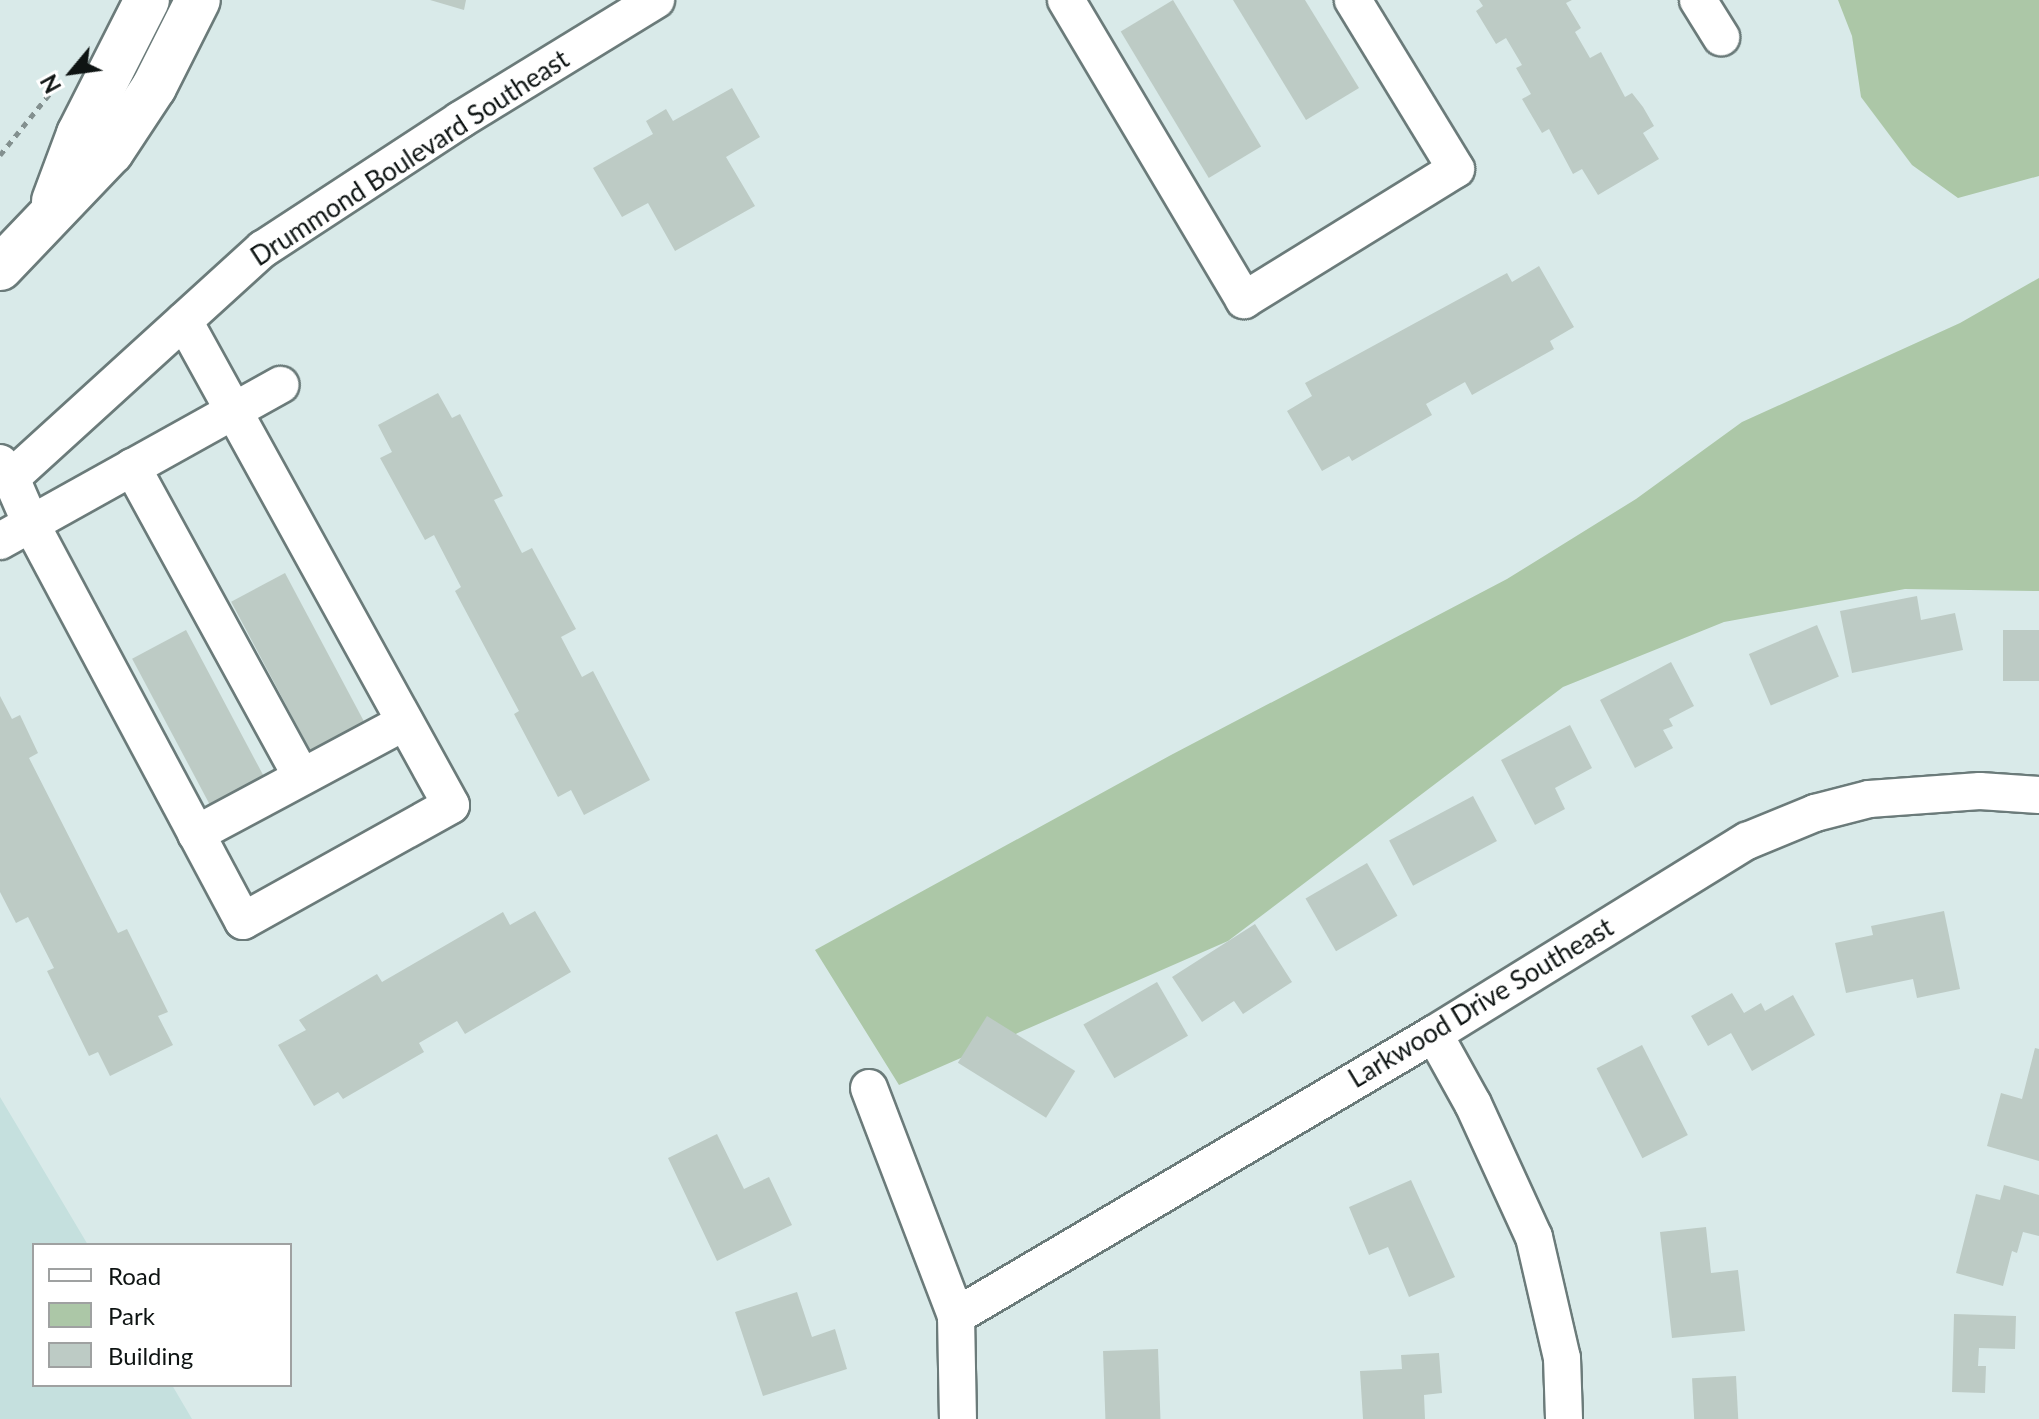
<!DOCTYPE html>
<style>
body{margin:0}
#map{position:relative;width:2039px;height:1419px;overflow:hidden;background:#d9eae9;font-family:Lato,sans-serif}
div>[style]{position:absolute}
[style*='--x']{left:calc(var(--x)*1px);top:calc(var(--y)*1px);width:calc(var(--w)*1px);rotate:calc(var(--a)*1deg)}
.built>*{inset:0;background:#c5e0de}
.green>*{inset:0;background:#acc7a7}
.building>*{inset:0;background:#bdcbc5;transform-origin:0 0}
.path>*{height:5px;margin-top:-2.5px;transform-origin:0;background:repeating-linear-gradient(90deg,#83908f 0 6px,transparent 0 12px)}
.roads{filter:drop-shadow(2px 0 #6b7b7a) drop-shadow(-2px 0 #6b7b7a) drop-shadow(0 2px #6b7b7a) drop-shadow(0 -2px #6b7b7a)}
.minor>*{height:36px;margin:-18px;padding:0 18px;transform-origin:18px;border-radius:18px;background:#fff}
.major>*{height:44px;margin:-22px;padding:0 22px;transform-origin:22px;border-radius:22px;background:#fff}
span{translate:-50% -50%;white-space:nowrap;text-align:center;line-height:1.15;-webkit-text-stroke:7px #fff;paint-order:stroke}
.street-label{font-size:26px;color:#0e1413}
.legend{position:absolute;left:32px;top:1243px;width:260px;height:144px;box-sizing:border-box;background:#fff;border:2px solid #9fa1a1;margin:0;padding:10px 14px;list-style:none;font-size:24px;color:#0e1413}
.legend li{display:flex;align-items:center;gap:16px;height:40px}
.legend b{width:40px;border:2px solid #9fa1a1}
.north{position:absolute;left:32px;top:32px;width:80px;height:80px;-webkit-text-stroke:6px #fff;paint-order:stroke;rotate:241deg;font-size:22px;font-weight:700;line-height:32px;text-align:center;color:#0e1413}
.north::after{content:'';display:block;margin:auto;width:28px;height:36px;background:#0e1413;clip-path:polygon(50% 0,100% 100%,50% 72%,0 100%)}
</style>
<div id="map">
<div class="built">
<div style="clip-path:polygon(0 1097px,88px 1245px,34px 1245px,34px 1385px,172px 1385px,192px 1419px,0 1419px)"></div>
</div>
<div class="green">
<div style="clip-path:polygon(1838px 0,2039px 0,2039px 176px,1958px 198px,1912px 165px,1861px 97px,1852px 36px)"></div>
<div style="clip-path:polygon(2039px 278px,2039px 591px,1905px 589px,1724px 622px,1563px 687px,1228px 941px,899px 1085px,815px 950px,1171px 755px,1507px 579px,1636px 499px,1742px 422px,1960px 323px)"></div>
</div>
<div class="building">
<div style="clip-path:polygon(430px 0,466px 0,464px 10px)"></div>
<div style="left:1173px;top:0;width:171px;height:61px;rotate:59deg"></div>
<div style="clip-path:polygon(1233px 0,1305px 0,1359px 88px,1306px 120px)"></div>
<div style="clip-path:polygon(1479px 0,1572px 0,1566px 3px,1581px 28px,1575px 32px,1590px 58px,1601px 52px,1625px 97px,1632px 93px,1643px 107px,1654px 126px,1643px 133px,1659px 159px,1598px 195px,1582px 169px,1573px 174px,1549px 129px,1542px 133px,1522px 99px,1531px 94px,1516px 68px,1522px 65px,1506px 38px,1496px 44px,1476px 11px,1483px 6px)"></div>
<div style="clip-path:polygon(732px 88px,760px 137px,726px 157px,755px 206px,675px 251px,648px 203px,622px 217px,593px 168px,653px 134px,646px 121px,666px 109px,673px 121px)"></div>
<div style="clip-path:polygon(1539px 266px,1574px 327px,1550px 341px,1554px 349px,1472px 395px,1465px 382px,1426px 404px,1432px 415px,1352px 461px,1349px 456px,1322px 471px,1287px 411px,1312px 396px,1305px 383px,1507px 273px,1512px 282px)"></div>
<div style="clip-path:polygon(438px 393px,452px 418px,460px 414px,503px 496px,494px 500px,522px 553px,532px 548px,576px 629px,561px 637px,582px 677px,593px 671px,650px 780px,584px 815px,571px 790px,558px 797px,514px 714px,519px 711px,455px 591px,461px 587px,434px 535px,425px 540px,380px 458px,392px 452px,378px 425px)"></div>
<div style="left:285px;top:573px;width:170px;height:61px;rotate:62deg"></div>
<div style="clip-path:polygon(1917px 596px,1921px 620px,1955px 613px,1963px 650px,1852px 673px,1840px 611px)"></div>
<div style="left:1817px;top:625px;width:56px;height:74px;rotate:67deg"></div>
<div style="left:186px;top:630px;width:170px;height:61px;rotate:62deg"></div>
<div style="left:2003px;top:630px;width:36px;height:51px"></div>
<div style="clip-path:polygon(1671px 662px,1694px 706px,1669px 719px,1673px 726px,1663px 730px,1673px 748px,1635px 768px,1600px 700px)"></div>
<div style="clip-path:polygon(0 696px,12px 719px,20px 715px,38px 753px,29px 758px,118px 933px,127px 929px,168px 1012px,158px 1016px,173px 1045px,110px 1076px,98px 1052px,89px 1056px,47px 971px,54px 968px,28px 917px,16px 923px,0 892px)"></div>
<div style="clip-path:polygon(1570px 725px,1592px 768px,1555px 788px,1565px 809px,1535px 825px,1501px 760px)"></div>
<div style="left:1473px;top:796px;width:51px;height:95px;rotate:62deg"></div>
<div style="left:1367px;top:863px;width:61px;height:71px;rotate:60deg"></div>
<div style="clip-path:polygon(535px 911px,571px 972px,465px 1034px,457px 1021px,419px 1043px,424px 1052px,343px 1099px,338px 1092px,314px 1106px,278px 1045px,306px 1030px,299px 1020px,377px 974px,382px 982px,503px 912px,510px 925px)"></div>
<div style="clip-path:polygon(1944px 911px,1960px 989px,1917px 998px,1913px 979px,1846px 993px,1835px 943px,1873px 935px,1871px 926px)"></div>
<div style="clip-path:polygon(1255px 924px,1292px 982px,1243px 1014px,1234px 1001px,1202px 1022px,1172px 977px)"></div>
<div style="left:1157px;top:982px;width:62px;height:85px;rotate:60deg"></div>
<div style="clip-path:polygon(1732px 993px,1744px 1013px,1761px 1003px,1765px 1011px,1793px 995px,1815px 1035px,1752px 1071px,1731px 1033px,1708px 1046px,1691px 1016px)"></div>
<div style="left:987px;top:1016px;width:104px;height:55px;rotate:32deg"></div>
<div style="left:1642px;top:1045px;width:101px;height:51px;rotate:63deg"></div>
<div style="clip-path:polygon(2035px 1048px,2039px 1049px,2039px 1161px,1987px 1146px,2001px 1093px,2022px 1099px)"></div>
<div style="clip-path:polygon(717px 1134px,744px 1189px,769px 1177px,792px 1225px,717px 1261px,668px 1158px)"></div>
<div style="clip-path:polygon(1411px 1180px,1455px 1277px,1409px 1297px,1388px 1247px,1369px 1255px,1349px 1207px)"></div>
<div style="clip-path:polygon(2004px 1185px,2039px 1195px,2039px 1236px,2023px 1232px,2017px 1253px,2012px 1251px,2003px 1286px,1956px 1273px,1976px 1194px,2000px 1200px)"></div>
<div style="clip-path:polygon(1706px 1227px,1711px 1273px,1738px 1270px,1745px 1331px,1672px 1338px,1660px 1232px)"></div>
<div style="clip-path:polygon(797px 1292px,812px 1337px,835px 1329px,847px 1369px,763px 1396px,735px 1312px)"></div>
<div style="clip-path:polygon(1954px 1314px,2016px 1316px,2015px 1349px,1979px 1348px,1978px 1366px,1986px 1366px,1985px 1393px,1952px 1392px)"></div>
<div style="left:1158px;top:1349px;width:70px;height:55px;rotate:88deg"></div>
<div style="clip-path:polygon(1439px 1353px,1442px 1393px,1424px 1395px,1425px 1419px,1363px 1419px,1360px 1371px,1402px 1369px,1401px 1355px)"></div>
<div style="left:1736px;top:1376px;width:43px;height:44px;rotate:87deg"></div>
</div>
<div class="path">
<div style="--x:0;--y:155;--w:87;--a:-51"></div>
</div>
<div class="roads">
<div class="minor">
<div style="--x:1066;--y:0;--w:349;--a:59.3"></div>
<div style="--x:1244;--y:300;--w:249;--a:-31.7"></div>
<div style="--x:1456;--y:169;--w:198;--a:-121.4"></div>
<div style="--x:1698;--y:0;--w:44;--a:58.1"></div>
<div style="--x:0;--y:463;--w:19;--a:54"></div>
<div style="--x:11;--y:478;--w:341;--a:-42.3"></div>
<div style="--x:263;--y:249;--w:235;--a:-33.2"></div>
<div style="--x:460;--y:120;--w:230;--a:-31.5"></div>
<div style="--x:132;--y:467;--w:352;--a:61.3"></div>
<div style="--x:11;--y:478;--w:50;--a:66.5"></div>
<div style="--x:31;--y:524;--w:450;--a:61.9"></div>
<div style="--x:243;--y:921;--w:238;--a:-29.1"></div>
<div style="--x:451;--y:805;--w:553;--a:-118.88"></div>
<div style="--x:0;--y:541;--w:321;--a:-29.1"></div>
<div style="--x:196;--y:834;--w:237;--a:-28.2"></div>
<div style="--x:1434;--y:1034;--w:80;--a:60.9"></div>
<div style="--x:1473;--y:1104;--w:146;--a:65.4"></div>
<div style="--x:1534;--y:1237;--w:124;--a:77"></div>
<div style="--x:1562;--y:1358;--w:61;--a:88.1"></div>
<div style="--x:869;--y:1088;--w:244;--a:69.1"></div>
<div style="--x:956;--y:1316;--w:103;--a:88.9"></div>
<div style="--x:956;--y:1316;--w:555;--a:-30.54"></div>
<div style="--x:1434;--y:1034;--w:368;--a:-31.7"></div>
<div style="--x:1747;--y:841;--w:74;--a:-22.4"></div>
<div style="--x:1815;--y:813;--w:56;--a:-14.5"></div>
<div style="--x:1869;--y:799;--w:111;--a:-4.1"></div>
<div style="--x:1980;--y:791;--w:59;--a:3.9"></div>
</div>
<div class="major">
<div style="--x:54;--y:201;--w:72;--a:-69.5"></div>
<div style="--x:79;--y:134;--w:150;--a:-63.1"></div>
<div style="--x:0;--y:268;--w:161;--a:-46.3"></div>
<div style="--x:111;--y:152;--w:78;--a:-56.5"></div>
<div style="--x:154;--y:87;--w:97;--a:-63.2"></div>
</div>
</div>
<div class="street-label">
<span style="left:410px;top:158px;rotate:-33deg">Drummond Boulevard Southeast</span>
<span style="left:1481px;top:1003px;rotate:-31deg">Larkwood Drive Southeast</span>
</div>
<ul class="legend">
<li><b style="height:10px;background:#fff"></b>Road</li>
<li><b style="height:22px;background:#acc7a7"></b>Park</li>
<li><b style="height:22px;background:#bdcbc5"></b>Building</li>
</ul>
<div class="north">N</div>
</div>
